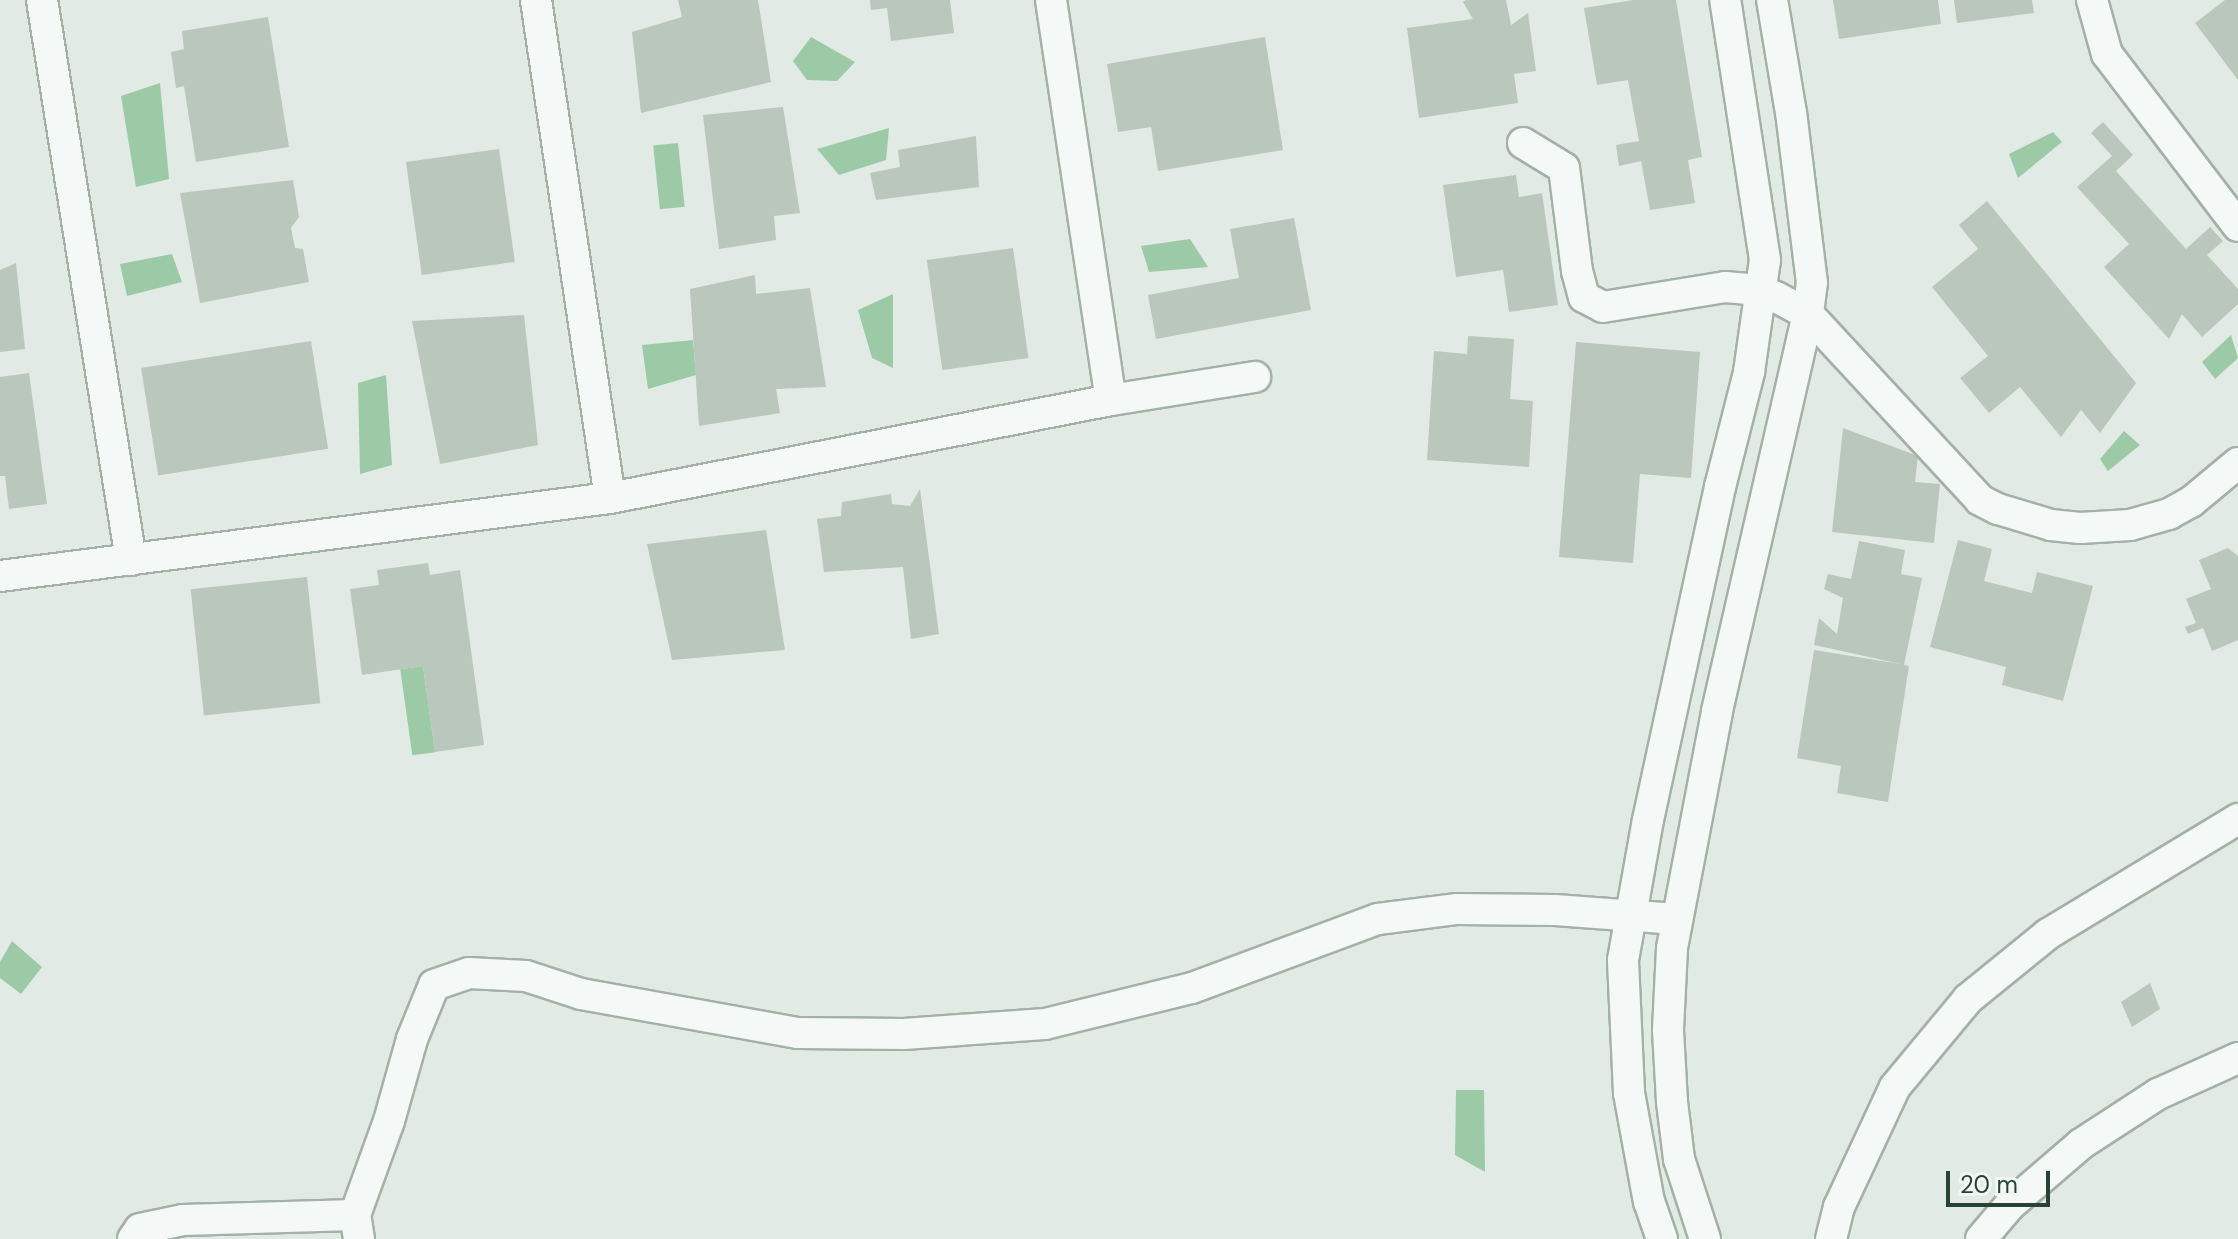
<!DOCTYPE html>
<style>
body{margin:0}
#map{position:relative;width:2238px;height:1239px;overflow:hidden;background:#e1eae4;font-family:"DM Sans",sans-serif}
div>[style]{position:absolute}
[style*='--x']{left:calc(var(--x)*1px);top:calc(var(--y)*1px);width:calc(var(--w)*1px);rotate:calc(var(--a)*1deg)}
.water>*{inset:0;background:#9dcaa6;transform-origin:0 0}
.building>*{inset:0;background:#b9c7bd;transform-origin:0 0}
.roads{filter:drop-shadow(2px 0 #a3b1a7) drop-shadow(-2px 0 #a3b1a7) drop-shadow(0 2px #a3b1a7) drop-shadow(0 -2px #a3b1a7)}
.minor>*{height:30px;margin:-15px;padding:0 15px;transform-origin:15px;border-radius:15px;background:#f4f8f6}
span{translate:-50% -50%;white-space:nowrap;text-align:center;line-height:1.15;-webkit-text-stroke:8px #f1f7f3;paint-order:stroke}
.scale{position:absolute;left:1946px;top:1171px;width:104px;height:36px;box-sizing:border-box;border:4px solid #2a4232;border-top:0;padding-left:10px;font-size:24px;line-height:28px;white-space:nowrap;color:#2a4232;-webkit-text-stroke:6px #f1f7f3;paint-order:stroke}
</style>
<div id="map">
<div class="water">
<div style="clip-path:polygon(811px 37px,855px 62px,837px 81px,807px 80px,793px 61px)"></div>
<div style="clip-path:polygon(160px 83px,169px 179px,136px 187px,121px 96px)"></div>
<div style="clip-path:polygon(889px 128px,886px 160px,839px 175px,817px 149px)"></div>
<div style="clip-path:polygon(2053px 132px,2062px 142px,2018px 178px,2009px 154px)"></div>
<div style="left:678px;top:143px;width:64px;height:25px;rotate:84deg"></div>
<div style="clip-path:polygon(1190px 239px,1208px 267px,1149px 272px,1141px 246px)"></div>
<div style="clip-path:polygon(172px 254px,182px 282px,127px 296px,120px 264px)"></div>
<div style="clip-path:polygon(893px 294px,893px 368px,872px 358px,858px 310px)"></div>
<div style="clip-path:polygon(2231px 335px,2238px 358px,2215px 379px,2202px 362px)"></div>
<div style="clip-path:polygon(693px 340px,696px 375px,648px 389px,642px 345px)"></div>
<div style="clip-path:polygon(386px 375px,392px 465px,360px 474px,358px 383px)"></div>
<div style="clip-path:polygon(2124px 431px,2140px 445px,2108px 471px,2100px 459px)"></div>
<div style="left:423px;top:666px;width:87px;height:23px;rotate:82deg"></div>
<div style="clip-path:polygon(12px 941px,42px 967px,21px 994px,0 978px,0 962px)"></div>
<div style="clip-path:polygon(1456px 1090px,1484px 1090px,1485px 1172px,1455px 1155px)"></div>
</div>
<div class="building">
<div style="clip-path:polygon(678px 0,758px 0,771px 82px,641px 113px,632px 32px,682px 17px)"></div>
<div style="clip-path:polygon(870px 0,950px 0,954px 33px,891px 41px,887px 8px,871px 10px)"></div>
<div style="clip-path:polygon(1466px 0,1506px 0,1511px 25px,1528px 13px,1536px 71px,1514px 74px,1518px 103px,1419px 118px,1407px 28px,1473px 19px,1463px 2px)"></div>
<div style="clip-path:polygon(1633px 0,1676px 0,1702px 157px,1688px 160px,1695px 203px,1650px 210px,1641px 161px,1619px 166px,1616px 145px,1639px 141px,1628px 80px,1597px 85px,1584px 8px)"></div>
<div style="clip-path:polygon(1833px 0,1938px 0,1941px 24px,1839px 39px)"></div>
<div style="clip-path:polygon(1954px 0,2032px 0,2034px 13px,1957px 23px)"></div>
<div style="clip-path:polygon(2225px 0,2238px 0,2238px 80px,2195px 23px)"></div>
<div style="clip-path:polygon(268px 17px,289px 147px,196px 162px,184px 86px,176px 88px,171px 52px,184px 49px,182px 31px)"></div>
<div style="clip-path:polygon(1265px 37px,1283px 150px,1158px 171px,1151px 127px,1118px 132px,1107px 64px)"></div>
<div style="clip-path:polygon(783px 107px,800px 213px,774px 216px,776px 240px,719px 249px,703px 115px)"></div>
<div style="clip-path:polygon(2103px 122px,2133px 155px,2116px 171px,2186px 249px,2210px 227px,2223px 241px,2207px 255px,2238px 289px,2238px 304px,2202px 337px,2182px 314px,2169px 339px,2104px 267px,2129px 244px,2077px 187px,2112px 156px,2091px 133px)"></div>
<div style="clip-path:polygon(976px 136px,979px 187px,876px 200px,870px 173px,900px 167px,898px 150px)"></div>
<div style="left:499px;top:149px;width:114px;height:94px;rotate:82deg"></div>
<div style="clip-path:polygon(1516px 175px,1519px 197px,1542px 193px,1558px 305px,1509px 312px,1503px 270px,1456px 277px,1443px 185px)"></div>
<div style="clip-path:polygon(293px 180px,299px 217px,291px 228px,295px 248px,303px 249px,309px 282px,200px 303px,180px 193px)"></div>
<div style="clip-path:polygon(1987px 201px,2136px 383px,2100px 433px,2081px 410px,2061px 437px,2020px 387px,1989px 413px,1960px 378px,1988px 356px,1932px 287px,1978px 249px,1959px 225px)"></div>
<div style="clip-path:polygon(1294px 218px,1311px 310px,1156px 339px,1148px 295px,1239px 278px,1230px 229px)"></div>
<div style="left:1013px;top:248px;width:111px;height:87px;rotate:82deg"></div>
<div style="clip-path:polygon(16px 263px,25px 349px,0 352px,0 270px)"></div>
<div style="clip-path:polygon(755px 275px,756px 294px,810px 288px,826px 387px,776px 389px,780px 413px,699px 426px,690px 289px)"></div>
<div style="clip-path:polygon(524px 315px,538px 445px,440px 464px,412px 321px)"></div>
<div style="clip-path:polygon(1468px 336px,1514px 339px,1510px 399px,1533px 401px,1529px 467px,1427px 460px,1434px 351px,1467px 354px)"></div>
<div style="left:311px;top:341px;width:109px;height:172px;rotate:81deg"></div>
<div style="clip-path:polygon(1576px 342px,1700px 352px,1691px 478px,1640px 474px,1633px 563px,1559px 557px)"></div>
<div style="clip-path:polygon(29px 373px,47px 504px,9px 509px,5px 476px,0 476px,0 377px)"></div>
<div style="clip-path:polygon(1843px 428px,1918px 456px,1915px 482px,1940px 484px,1934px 543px,1832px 532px)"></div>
<div style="clip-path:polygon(920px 489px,939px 634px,911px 639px,903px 567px,824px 572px,817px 519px,841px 516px,842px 502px,891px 494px,892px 504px,910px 506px)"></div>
<div style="clip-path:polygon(766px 530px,785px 650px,672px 660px,647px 544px)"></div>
<div style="clip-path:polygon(1958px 540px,1992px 549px,1984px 581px,2032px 593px,2037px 572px,2093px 586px,2063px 701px,2002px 685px,2006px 667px,1930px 647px)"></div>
<div style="clip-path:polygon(1859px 541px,1905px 550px,1901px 574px,1922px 578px,1904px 665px,1909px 666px,1888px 802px,1837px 793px,1841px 766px,1797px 758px,1814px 650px,1901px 664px,1814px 645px,1819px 618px,1837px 634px,1843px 598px,1824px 589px,1828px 574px,1851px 579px)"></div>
<div style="clip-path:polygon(2228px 548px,2238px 556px,2238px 640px,2212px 651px,2203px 628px,2188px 634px,2185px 627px,2196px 623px,2186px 599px,2211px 589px,2199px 560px)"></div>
<div style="clip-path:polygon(428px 563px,430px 575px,460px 570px,484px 745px,435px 752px,423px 666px,362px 675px,350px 589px,379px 585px,377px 570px)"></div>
<div style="left:307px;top:577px;width:127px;height:117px;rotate:84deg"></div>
<div style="clip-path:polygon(2150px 983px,2160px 1009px,2132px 1027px,2121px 1002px)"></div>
</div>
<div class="roads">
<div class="minor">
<div style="--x:42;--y:0;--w:567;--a:80.97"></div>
<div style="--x:536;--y:0;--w:503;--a:81.55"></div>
<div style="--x:1051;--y:0;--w:404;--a:81.5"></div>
<div style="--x:2092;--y:0;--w:56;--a:74.5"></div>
<div style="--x:2107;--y:54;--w:216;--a:52.7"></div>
<div style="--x:1523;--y:143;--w:48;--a:31.4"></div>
<div style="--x:1564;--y:168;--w:104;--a:82.8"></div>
<div style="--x:1577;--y:271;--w:27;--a:75"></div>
<div style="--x:1584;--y:297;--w:21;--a:28"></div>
<div style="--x:1603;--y:307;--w:124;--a:-9.3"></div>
<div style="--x:1725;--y:287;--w:35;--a:5"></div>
<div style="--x:1760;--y:290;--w:17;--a:24"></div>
<div style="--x:1776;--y:297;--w:36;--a:28"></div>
<div style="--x:1808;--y:314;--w:253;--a:47.2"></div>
<div style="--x:1980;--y:500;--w:20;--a:27"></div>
<div style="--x:1998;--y:509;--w:55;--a:16.8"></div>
<div style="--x:2051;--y:525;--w:29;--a:6"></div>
<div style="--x:2080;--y:528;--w:50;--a:-3.4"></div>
<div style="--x:2130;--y:525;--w:41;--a:-15.8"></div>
<div style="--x:2169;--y:514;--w:25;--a:-29"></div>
<div style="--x:2191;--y:502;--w:61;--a:-39.7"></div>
<div style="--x:0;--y:576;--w:615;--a:-7.29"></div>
<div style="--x:610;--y:498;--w:510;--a:-11.07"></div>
<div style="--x:1111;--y:400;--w:146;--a:-9.1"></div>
<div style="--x:133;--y:1239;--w:12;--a:-55"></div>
<div style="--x:140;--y:1229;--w:44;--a:-11.8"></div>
<div style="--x:183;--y:1220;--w:172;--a:-1.7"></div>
<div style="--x:359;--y:1239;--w:24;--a:-99"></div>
<div style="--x:355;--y:1215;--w:100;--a:-70.1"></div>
<div style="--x:389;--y:1121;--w:85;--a:-74.3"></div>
<div style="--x:412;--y:1039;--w:58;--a:-67.8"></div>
<div style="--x:434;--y:985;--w:37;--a:-19"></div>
<div style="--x:469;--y:973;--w:57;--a:3"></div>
<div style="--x:526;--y:976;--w:58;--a:18.1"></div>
<div style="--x:581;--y:994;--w:220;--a:10.2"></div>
<div style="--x:798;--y:1033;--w:106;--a:0.5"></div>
<div style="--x:904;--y:1034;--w:141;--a:-4.1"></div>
<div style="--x:1045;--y:1024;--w:151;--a:-13.8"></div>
<div style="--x:1192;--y:988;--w:198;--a:-20.4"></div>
<div style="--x:1378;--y:919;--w:80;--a:-7.2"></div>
<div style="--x:1457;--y:909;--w:98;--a:0.6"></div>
<div style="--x:1555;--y:910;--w:122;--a:4.2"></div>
<div style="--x:1662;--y:1239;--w:39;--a:-109"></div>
<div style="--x:1649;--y:1202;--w:111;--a:-100.4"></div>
<div style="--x:1629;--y:1093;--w:133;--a:-92.6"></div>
<div style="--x:1623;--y:960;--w:142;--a:-79.9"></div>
<div style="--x:1648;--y:820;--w:341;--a:-77.8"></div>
<div style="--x:1720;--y:487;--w:119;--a:-75.8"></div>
<div style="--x:1749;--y:372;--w:113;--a:-81.9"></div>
<div style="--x:1765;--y:260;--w:263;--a:-98.7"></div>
<div style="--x:1705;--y:1239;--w:84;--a:-108"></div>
<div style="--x:1679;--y:1159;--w:57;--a:-97"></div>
<div style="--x:1672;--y:1102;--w:72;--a:-93.2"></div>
<div style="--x:1668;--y:1030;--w:82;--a:-87.2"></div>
<div style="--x:1672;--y:948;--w:241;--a:-79.2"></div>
<div style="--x:1717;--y:711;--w:407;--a:-77.1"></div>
<div style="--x:1808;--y:314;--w:31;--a:-83"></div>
<div style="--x:1812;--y:283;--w:171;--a:-97"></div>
<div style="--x:1791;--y:113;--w:115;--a:-99.5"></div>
<div style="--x:1831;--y:1239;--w:33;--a:-76"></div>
<div style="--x:1839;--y:1207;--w:132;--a:-65"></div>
<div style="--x:1895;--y:1087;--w:114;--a:-50.3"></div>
<div style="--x:1968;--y:999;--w:103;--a:-39.1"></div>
<div style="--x:2048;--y:934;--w:222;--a:-31.2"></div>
<div style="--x:1981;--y:1239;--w:43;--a:-49.7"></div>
<div style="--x:2009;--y:1206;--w:95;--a:-40.7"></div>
<div style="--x:2081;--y:1144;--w:92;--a:-33"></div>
<div style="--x:2158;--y:1094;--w:88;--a:-24.2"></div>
</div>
</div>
<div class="scale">20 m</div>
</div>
